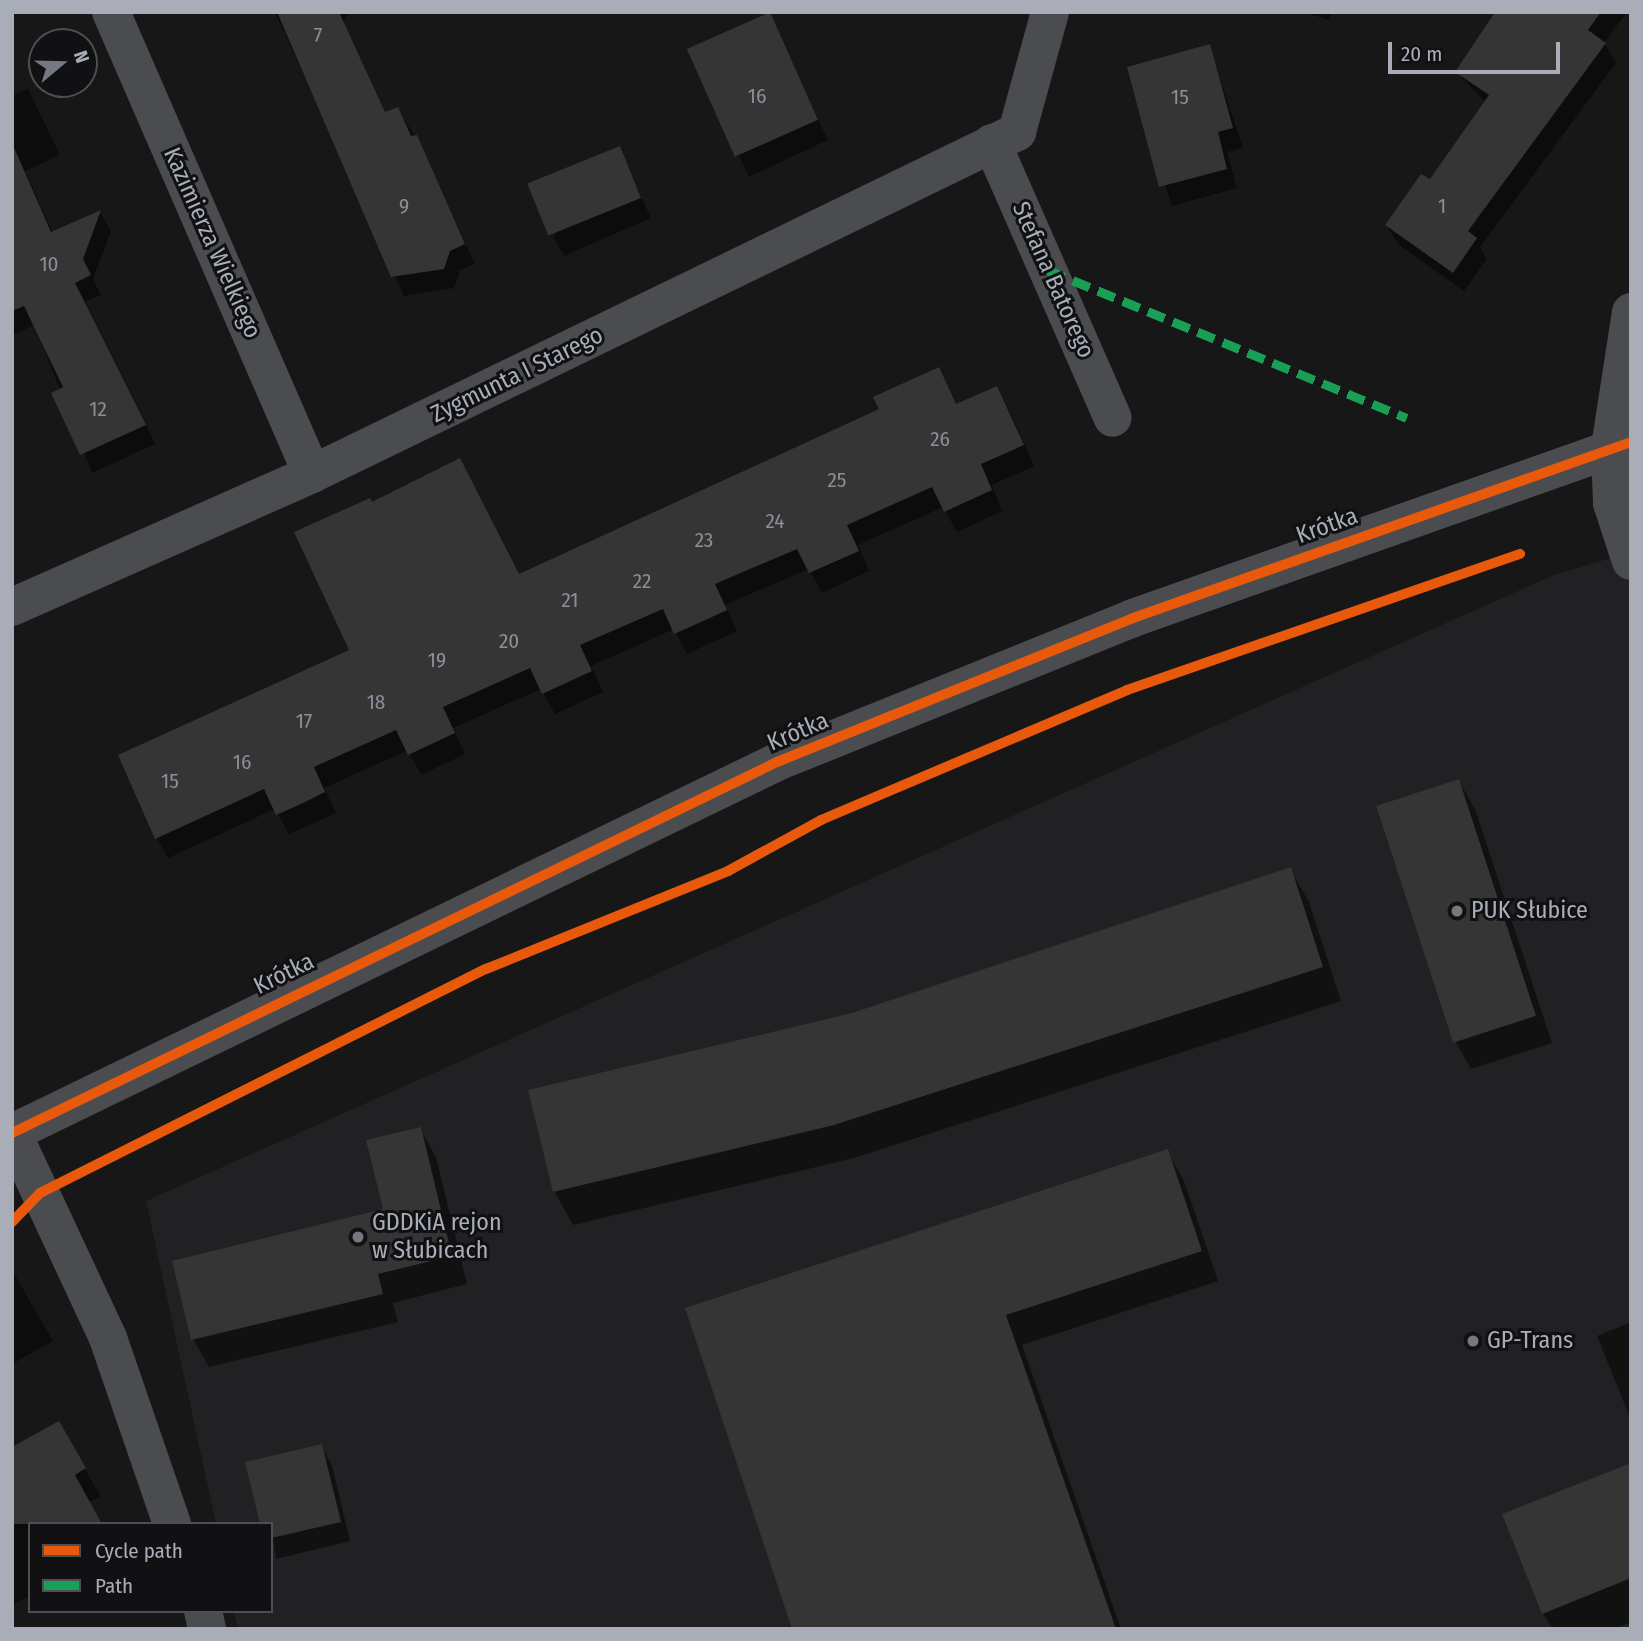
<!DOCTYPE html>
<meta charset="utf-8">
<style>
body{margin:0}
#map{position:relative;width:1643px;height:1641px;overflow:hidden;background:#171717;font-family:"Fira Sans Condensed",sans-serif}
div>[style]{position:absolute}
[style*='--x']{left:calc(var(--x)*1px);top:calc(var(--y)*1px);width:calc(var(--w)*1px);rotate:calc(var(--a)*1deg)}
.built>*{inset:0;background:#212123}
.shadow>*{inset:0;background:#0007;transform-origin:0 0}
.building>*{inset:0;background:#353536;transform-origin:0 0}
.minor>*{height:38px;margin:-19px;padding:0 19px;transform-origin:19px;border-radius:19px;background:#4b4c50}
.quiet>*{height:9px;margin-top:-4.5px;transform-origin:0;background:repeating-linear-gradient(90deg,#1a9f57 0 18px,transparent 0 27px)}
.cycleway>*{height:10px;margin:-5px;padding:0 5px;transform-origin:5px;border-radius:5px;background:#e8590c}
.dots>*{width:19px;height:19px;translate:-50% -50%;box-sizing:border-box;border:4px solid #111113;border-radius:50%}
span{translate:-50% -50%;white-space:nowrap;text-align:center;line-height:1.15;-webkit-text-stroke:6px #111113;paint-order:stroke}
.number-label{font-size:21px;color:#8b8f98}
.number-label span{-webkit-text-stroke-width:0}
.street-label{font-size:24px;color:#a8adb8}
.poi-label{font-size:24px;color:#a8adb8}
.left{translate:0 -50%;text-align:left}
.frame{position:absolute;inset:0;border:14px solid #a8adb8;pointer-events:none}
.legend{position:absolute;left:28px;top:1522px;width:245px;height:91px;box-sizing:border-box;background:#111113;border:2px solid #4d4f55;margin:0;padding:9px 12px;list-style:none;font-size:21px;color:#a8adb8}
.legend li{display:flex;align-items:center;gap:14px;height:35px}
.legend b{width:35px;border:2px solid #4d4f55}
.north{position:absolute;left:28px;top:28px;width:70px;height:70px;box-sizing:border-box;background:#111113;border:2px solid #4d4f55;border-radius:50%;rotate:71deg;font-size:19px;font-weight:700;line-height:28px;text-align:center;color:#a8adb8}
.north::after{content:'';display:block;margin:auto;width:24px;height:32px;background:#757880;clip-path:polygon(50% 0,100% 100%,50% 72%,0 100%)}
.scale{position:absolute;left:1388px;top:42px;width:172px;height:32px;box-sizing:border-box;border:4px solid #a8adb8;border-top:0;padding-left:9px;font-size:21px;line-height:24px;white-space:nowrap;color:#a8adb8;-webkit-text-stroke:5px #111113;paint-order:stroke}
</style>
<div id="map">
<div class="built">
<div style="clip-path:polygon(1631px 552px,1631px 1629px,238px 1629px,234px 1611px,271px 1611px,271px 1524px,216px 1524px,146px 1201px,1554px 575px)"></div>
</div>
<div class="shadow">
<div style="clip-path:polygon(275px 12px,351px 12px,343px 21px,386px 114px,397px 109px,416px 137px,475px 264px,460px 270px,454px 288px,404px 296px)"></div>
<div style="clip-path:polygon(1303px 12px,1331px 12px,1329px 20px)"></div>
<div style="clip-path:polygon(1501px 12px,1627px 12px,1604px 43px,1616px 63px,1480px 247px,1487px 259px,1464px 291px,1399px 245px,1387px 226px,1430px 182px,1486px 103px,1457px 72px)"></div>
<div style="left:769px;top:14px;width:139px;height:87px;rotate:65deg"></div>
<div style="clip-path:polygon(1209px 46px,1243px 148px,1227px 152px,1237px 188px,1172px 206px,1129px 68px)"></div>
<div style="clip-path:polygon(28px 89px,60px 155px,25px 171px,53px 233px,100px 212px,111px 231px,93px 279px,101px 295px,85px 302px,155px 444px,92px 473px,35px 325px,12px 335px,12px 96px)"></div>
<div style="clip-path:polygon(619px 149px,651px 218px,564px 256px,553px 237px)"></div>
<div style="clip-path:polygon(938px 369px,957px 406px,997px 388px,1008px 408px,1034px 466px,992px 485px,1002px 511px,957px 532px,943px 507px,858px 545px,869px 571px,822px 593px,809px 569px,725px 605px,737px 631px,713px 642px,687px 654px,674px 629px,591px 666px,603px 692px,555px 714px,541px 689px,453px 728px,465px 754px,421px 775px,408px 750px,324px 788px,336px 813px,289px 834px,275px 809px,168px 858px,157px 838px,351px 651px,372px 505px,519px 576px,881px 410px)"></div>
<div style="clip-path:polygon(1459px 781px,1475px 809px,1552px 1043px,1471px 1069px,1455px 1041px)"></div>
<div style="clip-path:polygon(1290px 869px,1309px 902px,1341px 1001px,854px 1158px,573px 1225px,554px 1191px,852px 1015px)"></div>
<div style="clip-path:polygon(420px 1129px,436px 1157px,467px 1284px,393px 1303px,398px 1322px,209px 1367px,193px 1339px,385px 1211px)"></div>
<div style="clip-path:polygon(1167px 1151px,1184px 1181px,1218px 1281px,1022px 1345px,1121px 1629px,860px 1629px,687px 1309px)"></div>
<div style="clip-path:polygon(12px 1270px,53px 1341px,12px 1364px)"></div>
<div style="clip-path:polygon(1631px 1322px,1631px 1420px,1597px 1336px)"></div>
<div style="clip-path:polygon(58px 1423px,101px 1497px,30px 1524px,30px 1596px,12px 1605px,12px 1449px)"></div>
<div style="clip-path:polygon(321px 1446px,332px 1465px,350px 1541px,276px 1559px,271px 1524px)"></div>
<div style="clip-path:polygon(1631px 1465px,1631px 1622px,1615px 1629px,1553px 1629px,1543px 1613px)"></div>
</div>
<div class="building">
<div style="clip-path:polygon(277px 12px,339px 12px,385px 112px,398px 107px,411px 136px,417px 135px,465px 244px,450px 251px,444px 269px,391px 277px)"></div>
<div style="left:770px;top:12px;width:118px;height:91px;rotate:66deg"></div>
<div style="clip-path:polygon(1495px 12px,1601px 12px,1588px 30px,1606px 43px,1468px 231px,1477px 238px,1453px 273px,1385px 225px,1421px 174px,1430px 179px,1489px 95px,1455px 72px)"></div>
<div style="clip-path:polygon(1210px 44px,1233px 128px,1218px 132px,1227px 169px,1159px 187px,1127px 67px)"></div>
<div style="clip-path:polygon(12px 143px,51px 232px,101px 210px,83px 259px,91px 275px,75px 283px,146px 425px,80px 455px,51px 393px,63px 387px,24px 306px,12px 311px)"></div>
<div style="left:620px;top:146px;width:56px;height:100px;rotate:68deg"></div>
<div style="clip-path:polygon(939px 367px,956px 404px,997px 386px,1024px 445px,981px 464px,992px 490px,944px 512px,932px 487px,847px 525px,859px 551px,809px 573px,797px 549px,715px 584px,727px 610px,701px 622px,674px 634px,663px 609px,580px 645px,592px 671px,542px 694px,530px 668px,443px 707px,455px 733px,408px 755px,396px 730px,314px 767px,325px 792px,301px 804px,276px 815px,264px 789px,155px 839px,118px 755px,349px 650px,294px 532px,370px 498px,372px 502px,460px 458px,519px 574px,879px 409px,873px 397px)"></div>
<div style="left:1459px;top:779px;width:249px;height:87px;rotate:72deg"></div>
<div style="clip-path:polygon(1291px 867px,1323px 967px,834px 1125px,553px 1192px,528px 1090px,852px 1013px)"></div>
<div style="clip-path:polygon(421px 1127px,452px 1256px,378px 1274px,383px 1294px,191px 1340px,172px 1261px,383px 1209px,366px 1140px)"></div>
<div style="clip-path:polygon(1168px 1149px,1202px 1251px,1006px 1315px,1116px 1629px,792px 1629px,685px 1308px)"></div>
<div style="clip-path:polygon(59px 1421px,86px 1468px,75px 1475px,102px 1524px,12px 1524px,12px 1447px)"></div>
<div style="clip-path:polygon(322px 1444px,341px 1522px,271px 1538px,271px 1524px,260px 1524px,245px 1462px)"></div>
<div style="clip-path:polygon(1631px 1463px,1631px 1578px,1542px 1614px,1502px 1514px)"></div>
</div>
<div class="minor">
<div style="--x:111;--y:12;--w:504;--a:66.49"></div>
<div style="--x:992;--y:143;--w:300;--a:66.3"></div>
<div style="--x:1631;--y:312;--w:138;--a:98.8"></div>
<div style="--x:1610;--y:448;--w:55;--a:87.9"></div>
<div style="--x:1612;--y:503;--w:61;--a:71.9"></div>
<div style="--x:12;--y:607;--w:328;--a:-23.9"></div>
<div style="--x:312;--y:474;--w:784;--a:-25.88"></div>
<div style="--x:1017;--y:132;--w:124;--a:-74.6"></div>
<div style="--x:12;--y:1132;--w:227;--a:65"></div>
<div style="--x:108;--y:1338;--w:197;--a:71"></div>
<div style="--x:12;--y:1133;--w:850;--a:-25.87"></div>
<div style="--x:777;--y:762;--w:384;--a:-22"></div>
<div style="--x:1133;--y:618;--w:528;--a:-19.46"></div>
<div style="--x:203;--y:1611;--w:18;--a:77"></div>
</div>
<div class="quiet">
<div style="--x:1048;--y:270;--w:388;--a:22.4"></div>
</div>
<div class="cycleway">
<div style="--x:12;--y:1133;--w:850;--a:-25.87"></div>
<div style="--x:777;--y:762;--w:384;--a:-22"></div>
<div style="--x:1133;--y:618;--w:528;--a:-19.46"></div>
<div style="--x:12;--y:1222;--w:40;--a:-46"></div>
<div style="--x:40;--y:1193;--w:499;--a:-26.7"></div>
<div style="--x:486;--y:969;--w:261;--a:-22"></div>
<div style="--x:728;--y:871;--w:106;--a:-28.7"></div>
<div style="--x:821;--y:820;--w:332;--a:-23"></div>
<div style="--x:1127;--y:690;--w:416;--a:-19.1"></div>
</div>
<div class="dots">
<div style="left:1457px;top:911px;background:#757880"></div>
<div style="left:358px;top:1237px;background:#757880"></div>
<div style="left:1473px;top:1341px;background:#757880"></div>
</div>
<div class="number-label">
<span style="left:318px;top:35px">7</span>
<span style="left:757px;top:96px">16</span>
<span style="left:1180px;top:97px">15</span>
<span style="left:404px;top:206px">9</span>
<span style="left:1442px;top:206px">1</span>
<span style="left:49px;top:264px">10</span>
<span style="left:98px;top:409px">12</span>
<span style="left:940px;top:439px">26</span>
<span style="left:837px;top:480px">25</span>
<span style="left:775px;top:521px">24</span>
<span style="left:704px;top:540px">23</span>
<span style="left:642px;top:581px">22</span>
<span style="left:570px;top:600px">21</span>
<span style="left:509px;top:641px">20</span>
<span style="left:437px;top:660px">19</span>
<span style="left:376px;top:702px">18</span>
<span style="left:304px;top:721px">17</span>
<span style="left:242px;top:762px">16</span>
<span style="left:170px;top:781px">15</span>
</div>
<div class="street-label">
<span style="left:212px;top:243px;rotate:66deg">Kazimierza Wielkiego</span>
<span style="left:1053px;top:280px;rotate:66deg">Stefana Batorego</span>
<span style="left:517px;top:375px;rotate:-26deg">Zygmunta I Starego</span>
<span style="left:1327px;top:526px;rotate:-20deg">Krótka</span>
<span style="left:798px;top:732px;rotate:-23deg">Krótka</span>
<span style="left:284px;top:974px;rotate:-26deg">Krótka</span>
</div>
<div class="poi-label">
<span class="left" style="left:1471px;top:911px">PUK Słubice</span>
<span class="left" style="left:372px;top:1237px">GDDKiA rejon<br>w Słubicach</span>
<span class="left" style="left:1487px;top:1341px">GP-Trans</span>
</div>
<div class="frame"></div>
<ul class="legend">
<li><b style="height:9px;background:#e8590c"></b>Cycle path</li>
<li><b style="height:9px;background:#1a9f57"></b>Path</li>
</ul>
<div class="north">N</div>
<div class="scale">20 m</div>
</div>
